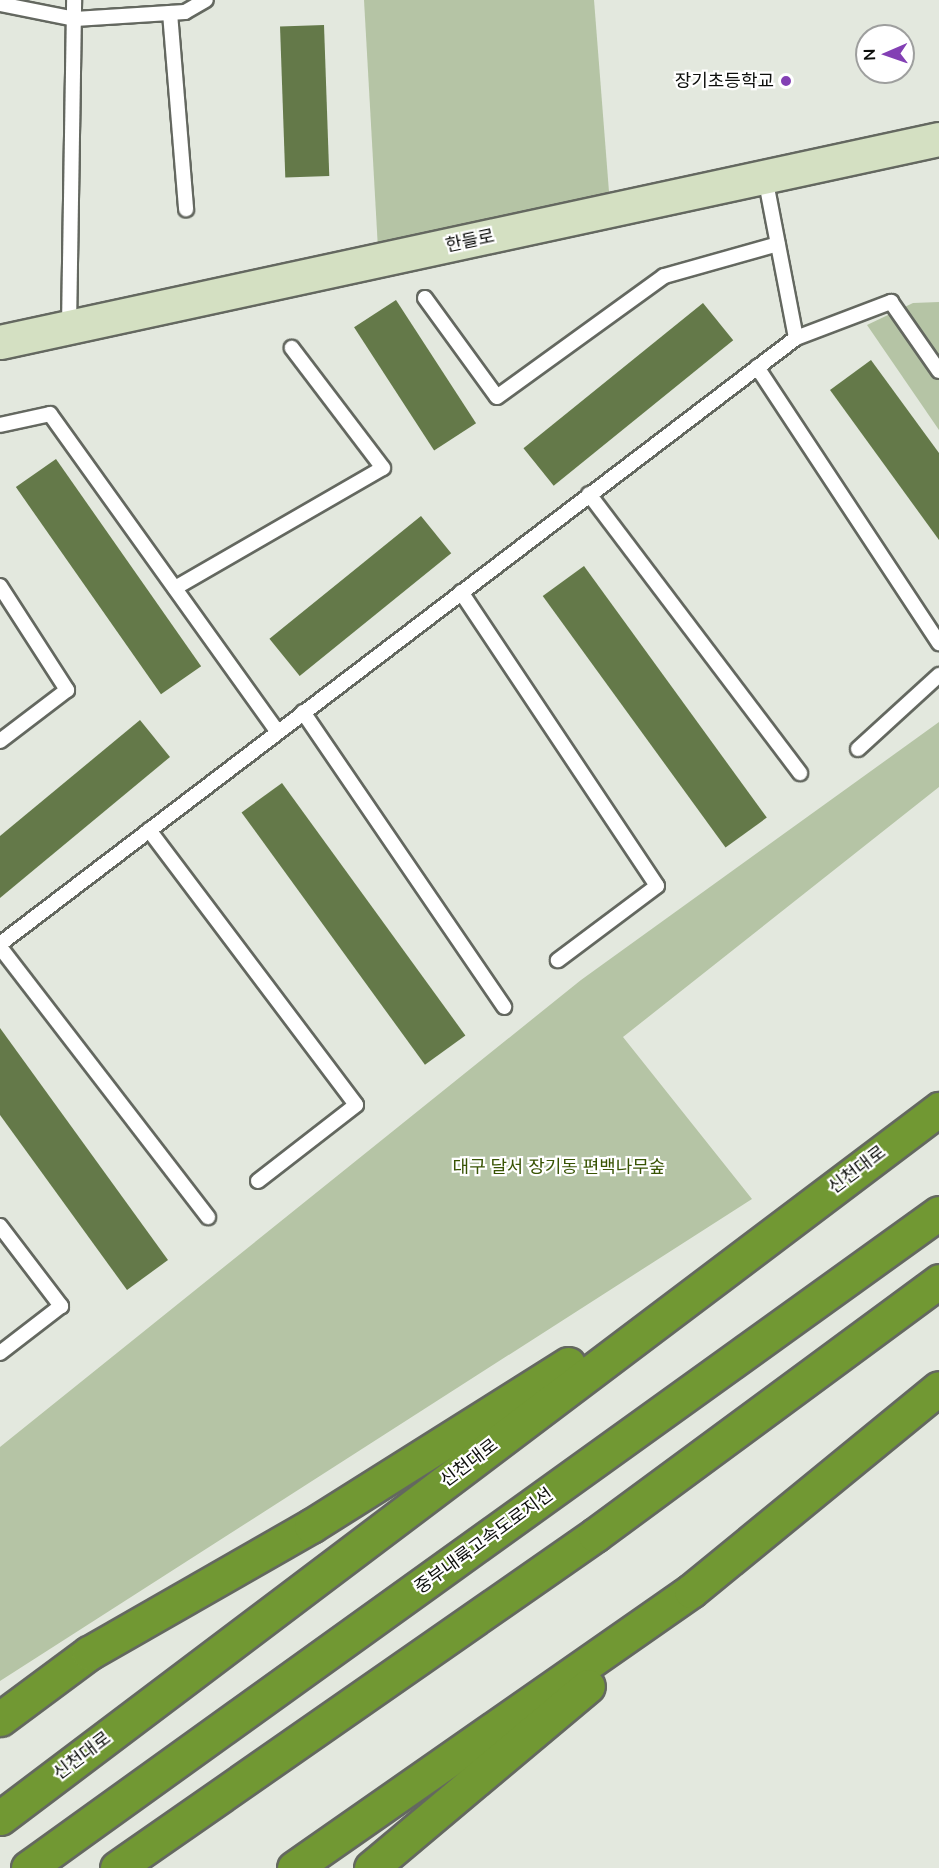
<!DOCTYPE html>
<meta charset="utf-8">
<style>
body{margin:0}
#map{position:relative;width:939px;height:1868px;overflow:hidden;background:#e3e8de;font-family:Mulish,"Noto Sans KR",sans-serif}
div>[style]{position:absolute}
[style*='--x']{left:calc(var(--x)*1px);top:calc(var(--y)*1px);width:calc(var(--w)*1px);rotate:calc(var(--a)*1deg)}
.green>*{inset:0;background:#b5c4a5}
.building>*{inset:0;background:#647949;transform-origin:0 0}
.roads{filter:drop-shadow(2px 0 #646860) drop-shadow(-2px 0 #646860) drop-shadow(0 2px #646860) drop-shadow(0 -2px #646860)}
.lane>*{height:14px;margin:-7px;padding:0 7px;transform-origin:7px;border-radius:7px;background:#fff}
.secondary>*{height:33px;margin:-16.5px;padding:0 16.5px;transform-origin:16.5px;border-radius:16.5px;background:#d4e0c2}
.highway>*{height:33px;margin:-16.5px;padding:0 16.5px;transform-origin:16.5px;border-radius:16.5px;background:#719833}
.dots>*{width:16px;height:16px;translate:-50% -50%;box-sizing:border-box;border:3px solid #fff;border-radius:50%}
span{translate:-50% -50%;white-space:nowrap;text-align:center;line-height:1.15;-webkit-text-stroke:4.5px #fff;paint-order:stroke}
.poi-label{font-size:18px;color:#0d0f0c}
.right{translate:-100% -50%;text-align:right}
.street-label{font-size:18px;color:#0d0f0c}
.park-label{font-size:18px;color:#385303}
.north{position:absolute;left:855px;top:24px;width:60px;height:60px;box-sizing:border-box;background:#fff;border:2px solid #9e9f9e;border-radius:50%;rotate:268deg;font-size:16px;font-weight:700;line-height:24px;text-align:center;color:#0d0f0c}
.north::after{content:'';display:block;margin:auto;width:21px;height:27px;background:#8340b4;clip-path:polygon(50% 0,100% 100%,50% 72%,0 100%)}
</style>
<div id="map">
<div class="green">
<div style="clip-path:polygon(364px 0,594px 0,609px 192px,378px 249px)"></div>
<div style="clip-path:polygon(939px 302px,939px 430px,867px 325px,913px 303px)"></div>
<div style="clip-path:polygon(939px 722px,939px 787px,623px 1037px,752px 1199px,0 1681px,0 1447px,581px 980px)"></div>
</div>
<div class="building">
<div style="left:324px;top:25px;width:151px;height:44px;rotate:88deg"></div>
<div style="left:396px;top:300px;width:147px;height:50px;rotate:57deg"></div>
<div style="left:703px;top:303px;width:48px;height:231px;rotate:51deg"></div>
<div style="clip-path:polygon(871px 360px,939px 453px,939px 540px,830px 390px)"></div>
<div style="left:56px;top:459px;width:253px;height:49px;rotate:55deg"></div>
<div style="left:421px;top:516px;width:48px;height:195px;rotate:51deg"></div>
<div style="left:584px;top:566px;width:311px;height:51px;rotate:54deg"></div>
<div style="clip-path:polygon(140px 720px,170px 757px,0 898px,0 836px)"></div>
<div style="left:282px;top:783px;width:312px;height:50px;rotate:54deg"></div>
<div style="clip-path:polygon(0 1028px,168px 1260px,127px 1290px,0 1115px)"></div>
</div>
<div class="roads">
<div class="lane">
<div style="--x:0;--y:4;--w:76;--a:11.3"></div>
<div style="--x:75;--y:19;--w:110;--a:-3.6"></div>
<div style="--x:185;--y:12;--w:24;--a:-30"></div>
<div style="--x:170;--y:13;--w:197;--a:85.3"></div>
<div style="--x:425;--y:298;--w:122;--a:54"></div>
<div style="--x:497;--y:397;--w:206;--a:-35.9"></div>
<div style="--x:664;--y:276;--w:118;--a:-15.7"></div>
<div style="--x:69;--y:327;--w:327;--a:-89.1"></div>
<div style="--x:796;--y:338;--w:102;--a:-20.8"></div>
<div style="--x:891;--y:302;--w:84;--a:55.2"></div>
<div style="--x:757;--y:367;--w:331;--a:56.6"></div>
<div style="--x:0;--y:425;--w:51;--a:-12.4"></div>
<div style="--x:50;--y:414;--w:391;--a:54.4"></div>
<div style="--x:589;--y:494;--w:350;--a:52.9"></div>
<div style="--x:0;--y:586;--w:124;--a:57.2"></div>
<div style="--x:67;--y:690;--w:84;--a:142.7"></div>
<div style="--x:175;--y:588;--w:240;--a:-30"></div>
<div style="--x:383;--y:468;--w:151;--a:-127.2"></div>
<div style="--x:461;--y:592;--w:353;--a:56.3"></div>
<div style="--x:657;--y:886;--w:124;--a:143.2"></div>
<div style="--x:303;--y:712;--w:357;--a:55.7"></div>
<div style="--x:858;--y:749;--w:110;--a:-42.4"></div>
<div style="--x:149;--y:830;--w:344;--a:53"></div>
<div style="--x:356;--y:1105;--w:124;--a:142.2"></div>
<div style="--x:0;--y:944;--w:1000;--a:-37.28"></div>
<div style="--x:796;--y:338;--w:164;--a:-100.9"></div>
<div style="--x:0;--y:947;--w:341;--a:52.4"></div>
<div style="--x:0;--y:1226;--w:101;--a:52.7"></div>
<div style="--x:61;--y:1306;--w:77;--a:142.4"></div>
</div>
<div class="secondary">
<div style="--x:0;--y:342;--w:961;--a:-12.2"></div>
</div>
<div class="highway">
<div style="--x:0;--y:1719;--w:111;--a:-36.6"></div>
<div style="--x:89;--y:1653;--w:256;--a:-29.8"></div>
<div style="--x:311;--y:1526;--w:304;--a:-32.2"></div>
<div style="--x:0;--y:1818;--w:1177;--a:-37.05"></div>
<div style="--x:28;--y:1868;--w:1122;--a:-35.72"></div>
<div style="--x:117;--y:1868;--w:583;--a:-34.86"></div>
<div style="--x:595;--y:1535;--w:428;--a:-36.4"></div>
<div style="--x:294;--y:1868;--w:484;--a:-34.9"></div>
<div style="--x:691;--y:1591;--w:320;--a:-39.3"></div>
<div style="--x:371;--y:1868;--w:283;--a:-40"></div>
</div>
</div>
<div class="dots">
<div style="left:786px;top:81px;background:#8340b4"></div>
</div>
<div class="poi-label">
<span class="right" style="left:774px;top:81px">장기초등학교</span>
</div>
<div class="street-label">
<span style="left:470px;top:241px;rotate:-12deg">한들로</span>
<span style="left:857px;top:1170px;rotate:-37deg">신천대로</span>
<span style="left:469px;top:1463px;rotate:-37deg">신천대로</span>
<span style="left:484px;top:1541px;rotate:-36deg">중부내륙고속도로지선</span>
<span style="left:82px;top:1756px;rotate:-37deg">신천대로</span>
</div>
<div class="park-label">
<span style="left:559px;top:1167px">대구 달서 장기동 편백나무숲</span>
</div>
<div class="north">N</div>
</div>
